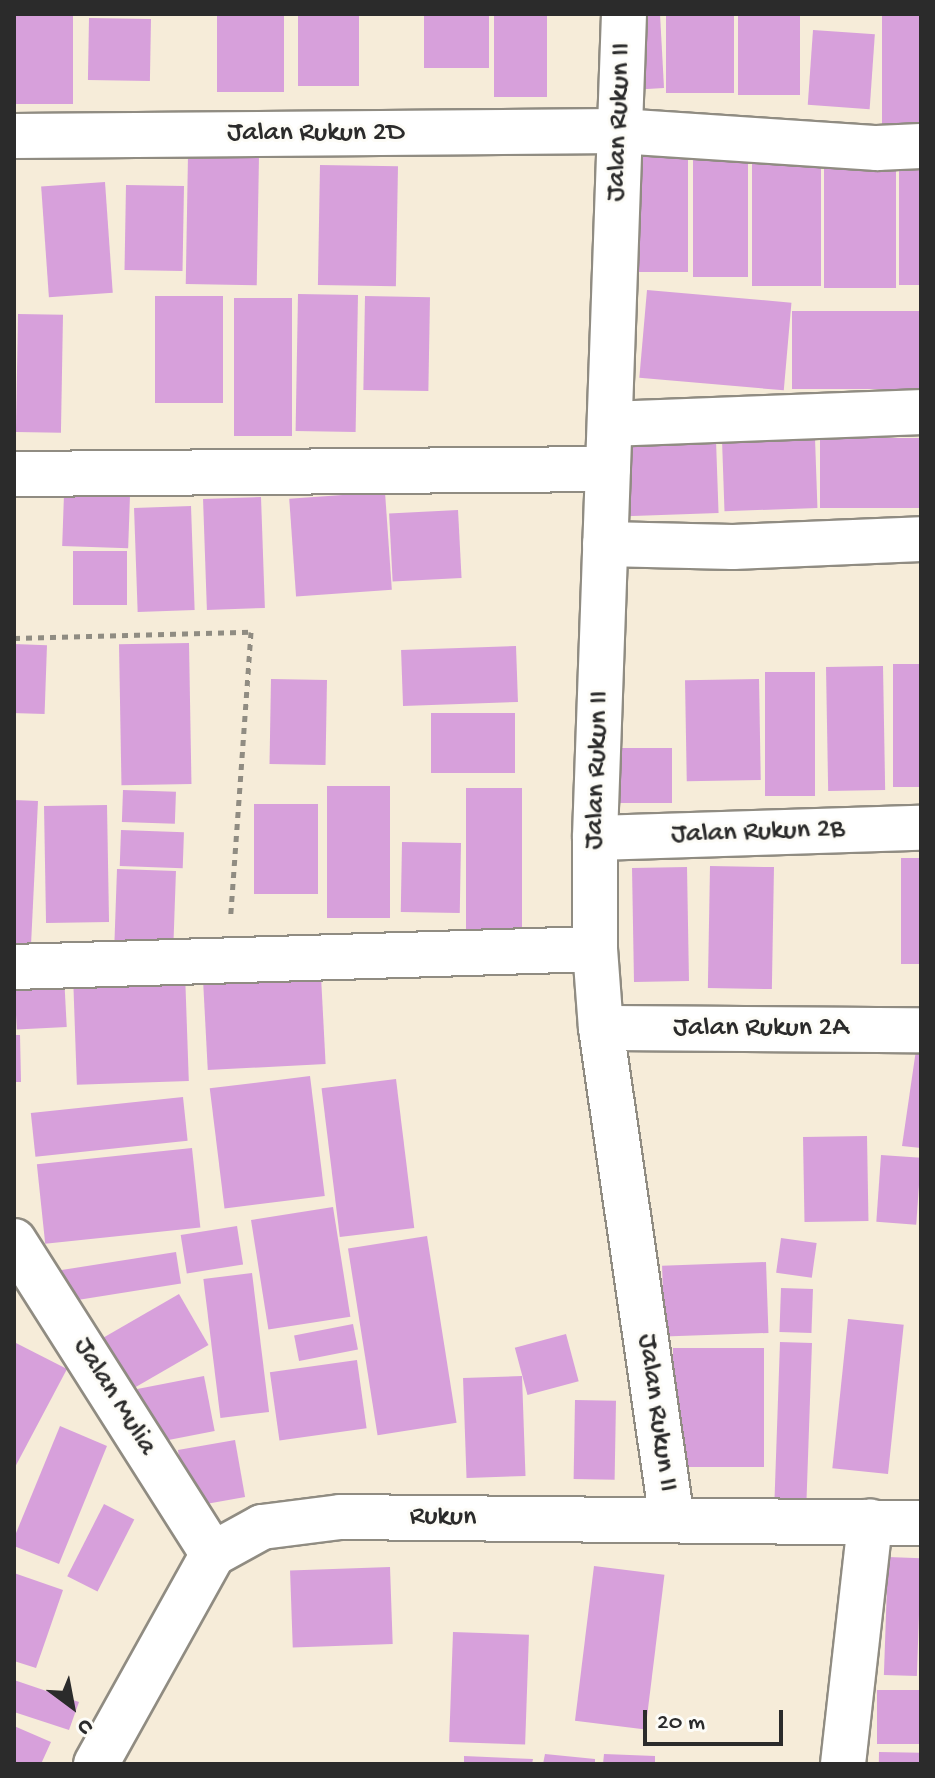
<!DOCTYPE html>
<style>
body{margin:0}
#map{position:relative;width:935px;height:1778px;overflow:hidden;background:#f6ecd9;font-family:"Gochi Hand",sans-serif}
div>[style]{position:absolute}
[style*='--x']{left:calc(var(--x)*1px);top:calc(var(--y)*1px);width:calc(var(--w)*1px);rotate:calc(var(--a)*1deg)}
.building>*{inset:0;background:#d7a0db;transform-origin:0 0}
.path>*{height:5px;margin-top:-2.5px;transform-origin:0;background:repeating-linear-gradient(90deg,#908c82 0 6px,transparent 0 12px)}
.roads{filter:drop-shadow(2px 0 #908c82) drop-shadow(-2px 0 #908c82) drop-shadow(0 2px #908c82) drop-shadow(0 -2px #908c82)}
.minor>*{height:44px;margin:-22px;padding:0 22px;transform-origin:22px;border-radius:22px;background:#fff}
span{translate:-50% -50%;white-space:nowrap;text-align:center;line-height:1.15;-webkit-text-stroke:6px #fdfcf7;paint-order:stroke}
.street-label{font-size:28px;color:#2b2b2b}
.frame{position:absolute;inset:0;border:16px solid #2b2b2b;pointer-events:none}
.north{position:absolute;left:32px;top:1666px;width:80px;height:80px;-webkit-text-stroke:6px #fdfcf7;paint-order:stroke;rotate:148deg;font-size:22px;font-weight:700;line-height:32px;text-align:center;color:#2b2b2b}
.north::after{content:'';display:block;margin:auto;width:28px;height:36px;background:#2b2b2b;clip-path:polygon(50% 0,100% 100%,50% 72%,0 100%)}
.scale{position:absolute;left:643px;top:1710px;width:140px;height:36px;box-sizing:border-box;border:4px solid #2b2b2b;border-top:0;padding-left:10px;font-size:24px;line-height:28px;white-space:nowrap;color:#2b2b2b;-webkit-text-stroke:6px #fdfcf7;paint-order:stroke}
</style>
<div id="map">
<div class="building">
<div style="left:14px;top:14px;width:59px;height:90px"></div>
<div style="left:217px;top:14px;width:67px;height:78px"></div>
<div style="left:298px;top:14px;width:61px;height:72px"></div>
<div style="left:424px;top:14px;width:65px;height:54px"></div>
<div style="left:494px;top:14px;width:53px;height:83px"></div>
<div style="clip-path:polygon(642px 14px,660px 14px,664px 88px,630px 90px)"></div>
<div style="left:666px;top:14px;width:68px;height:79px"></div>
<div style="left:738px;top:14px;width:62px;height:81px"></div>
<div style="left:882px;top:14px;width:39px;height:121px"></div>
<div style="left:89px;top:18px;width:62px;height:62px;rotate:1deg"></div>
<div style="left:813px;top:30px;width:62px;height:75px;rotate:4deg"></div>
<div style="left:188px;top:155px;width:71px;height:129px;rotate:1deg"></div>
<div style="left:896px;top:156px;width:132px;height:72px;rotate:90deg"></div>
<div style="left:688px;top:157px;width:115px;height:65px;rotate:90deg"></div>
<div style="left:693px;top:158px;width:55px;height:119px"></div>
<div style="left:752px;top:161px;width:69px;height:125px"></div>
<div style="left:320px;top:165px;width:78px;height:120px;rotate:1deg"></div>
<div style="left:899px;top:166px;width:22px;height:119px"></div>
<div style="left:105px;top:182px;width:111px;height:64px;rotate:86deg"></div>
<div style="left:126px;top:185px;width:58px;height:85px;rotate:1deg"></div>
<div style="left:647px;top:290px;width:145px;height:88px;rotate:5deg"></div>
<div style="left:298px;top:294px;width:60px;height:137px;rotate:1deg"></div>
<div style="left:155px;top:296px;width:68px;height:107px"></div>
<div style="left:365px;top:296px;width:65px;height:94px;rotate:1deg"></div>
<div style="left:234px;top:298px;width:58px;height:138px"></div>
<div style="left:921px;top:311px;width:78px;height:129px;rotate:90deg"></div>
<div style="left:18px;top:314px;width:45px;height:118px;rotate:1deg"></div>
<div style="left:815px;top:438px;width:70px;height:93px;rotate:88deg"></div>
<div style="left:921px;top:438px;width:70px;height:101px;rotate:90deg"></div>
<div style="left:716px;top:440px;width:73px;height:93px;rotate:88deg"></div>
<div style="left:385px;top:492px;width:98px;height:96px;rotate:86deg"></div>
<div style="left:64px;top:494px;width:66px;height:52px;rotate:2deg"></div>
<div style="left:261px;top:497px;width:111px;height:58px;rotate:88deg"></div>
<div style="left:191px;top:506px;width:104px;height:57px;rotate:88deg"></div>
<div style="left:458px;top:510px;width:68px;height:69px;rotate:87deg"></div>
<div style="left:73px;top:551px;width:54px;height:54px"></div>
<div style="left:189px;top:643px;width:141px;height:70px;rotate:89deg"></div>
<div style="left:14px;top:644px;width:33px;height:69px;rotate:2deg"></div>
<div style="left:516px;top:646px;width:56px;height:115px;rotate:88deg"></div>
<div style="left:893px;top:664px;width:28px;height:123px"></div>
<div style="left:883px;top:666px;width:124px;height:57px;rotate:89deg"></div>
<div style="left:815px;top:672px;width:124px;height:50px;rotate:90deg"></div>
<div style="left:271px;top:679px;width:56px;height:85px;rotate:1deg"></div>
<div style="left:759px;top:679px;width:101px;height:74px;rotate:89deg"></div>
<div style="left:515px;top:713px;width:60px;height:84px;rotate:90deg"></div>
<div style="left:672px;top:748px;width:55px;height:64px;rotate:90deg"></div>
<div style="left:327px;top:786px;width:63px;height:132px"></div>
<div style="left:466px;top:788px;width:56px;height:147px"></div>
<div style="left:123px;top:790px;width:53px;height:32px;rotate:2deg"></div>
<div style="clip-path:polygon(14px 800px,38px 801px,31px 945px,14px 944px)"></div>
<div style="left:254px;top:804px;width:64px;height:90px"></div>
<div style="left:107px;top:805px;width:117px;height:63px;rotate:89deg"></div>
<div style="left:121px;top:830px;width:63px;height:36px;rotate:2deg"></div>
<div style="left:402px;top:842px;width:59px;height:70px;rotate:1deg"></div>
<div style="left:901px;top:858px;width:20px;height:106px"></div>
<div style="left:710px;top:866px;width:64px;height:122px;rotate:1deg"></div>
<div style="left:687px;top:867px;width:114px;height:55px;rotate:89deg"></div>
<div style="left:117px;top:869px;width:59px;height:72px;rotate:2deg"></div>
<div style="left:185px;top:972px;width:109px;height:112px;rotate:88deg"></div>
<div style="left:64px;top:975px;width:52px;height:50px;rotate:87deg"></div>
<div style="left:321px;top:976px;width:88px;height:118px;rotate:87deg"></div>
<div style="clip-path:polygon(14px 1035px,20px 1035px,21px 1082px,14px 1082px)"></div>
<div style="clip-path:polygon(917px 1043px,921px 1043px,921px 1148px,902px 1146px)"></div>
<div style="left:310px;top:1076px;width:121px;height:101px;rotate:83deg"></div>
<div style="left:396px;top:1079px;width:150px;height:75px;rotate:83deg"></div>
<div style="left:183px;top:1097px;width:44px;height:153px;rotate:84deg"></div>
<div style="left:867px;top:1136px;width:85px;height:64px;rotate:89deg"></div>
<div style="left:192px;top:1148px;width:80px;height:156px;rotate:84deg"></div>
<div style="left:881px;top:1155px;width:40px;height:67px;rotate:4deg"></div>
<div style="left:333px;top:1207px;width:111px;height:83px;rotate:81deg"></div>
<div style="left:237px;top:1226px;width:39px;height:57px;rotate:81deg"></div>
<div style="left:427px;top:1236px;width:189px;height:80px;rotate:81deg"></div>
<div style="left:781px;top:1238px;width:36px;height:35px;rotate:8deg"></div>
<div style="left:176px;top:1252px;width:32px;height:127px;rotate:81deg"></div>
<div style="left:766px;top:1262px;width:71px;height:104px;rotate:88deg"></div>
<div style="left:252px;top:1273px;width:140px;height:49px;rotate:83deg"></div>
<div style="left:781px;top:1288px;width:32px;height:44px;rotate:2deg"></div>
<div style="left:179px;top:1294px;width:59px;height:101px;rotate:60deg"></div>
<div style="left:848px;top:1319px;width:56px;height:150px;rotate:6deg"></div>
<div style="left:353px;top:1324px;width:26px;height:60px;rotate:79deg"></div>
<div style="left:566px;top:1334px;width:49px;height:53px;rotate:75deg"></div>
<div style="clip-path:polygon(14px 1342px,67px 1369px,14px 1469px)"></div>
<div style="left:780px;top:1342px;width:32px;height:161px;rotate:2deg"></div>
<div style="left:673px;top:1348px;width:91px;height:119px"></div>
<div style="left:357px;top:1360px;width:69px;height:88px;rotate:82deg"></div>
<div style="left:204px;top:1376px;width:56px;height:68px;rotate:79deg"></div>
<div style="left:522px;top:1376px;width:100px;height:59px;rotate:88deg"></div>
<div style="left:575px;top:1400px;width:41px;height:79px;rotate:1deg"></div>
<div style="clip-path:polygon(60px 1426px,107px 1446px,59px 1564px,14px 1546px,14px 1538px)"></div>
<div style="left:235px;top:1440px;width:58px;height:58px;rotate:80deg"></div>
<div style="left:104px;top:1504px;width:34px;height:81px;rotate:27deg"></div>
<div style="left:888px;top:1557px;width:33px;height:118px;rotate:2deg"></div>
<div style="left:594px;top:1566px;width:71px;height:156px;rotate:7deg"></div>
<div style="left:390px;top:1567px;width:77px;height:100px;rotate:88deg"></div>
<div style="clip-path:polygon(14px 1573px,63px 1590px,36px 1668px,14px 1661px)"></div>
<div style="left:453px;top:1632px;width:76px;height:110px;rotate:2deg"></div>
<div style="clip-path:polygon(14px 1680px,79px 1702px,69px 1730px,14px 1712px)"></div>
<div style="left:921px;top:1690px;width:54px;height:44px;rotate:90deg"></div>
<div style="clip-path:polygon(14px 1726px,51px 1742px,41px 1764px,14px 1764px)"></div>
<div style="left:879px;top:1752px;width:42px;height:12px;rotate:1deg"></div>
<div style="clip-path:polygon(545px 1754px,595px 1759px,595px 1764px,543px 1764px)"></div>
<div style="clip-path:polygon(604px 1754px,655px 1756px,655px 1764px,603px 1764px)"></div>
<div style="clip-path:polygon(464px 1756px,533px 1759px,532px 1764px,464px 1764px)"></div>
</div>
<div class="path">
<div style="--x:14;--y:638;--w:237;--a:-1.5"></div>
<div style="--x:251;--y:632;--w:283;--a:94.1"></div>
</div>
<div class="roads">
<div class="minor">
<div style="--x:624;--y:14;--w:825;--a:92.02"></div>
<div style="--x:595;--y:838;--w:111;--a:90"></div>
<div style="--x:595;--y:949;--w:79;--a:85.7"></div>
<div style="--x:601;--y:1028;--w:497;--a:81.8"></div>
<div style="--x:14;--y:136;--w:605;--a:-0.47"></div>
<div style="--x:619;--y:131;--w:259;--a:3.8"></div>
<div style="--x:877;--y:148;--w:44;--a:-2.6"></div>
<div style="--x:611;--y:424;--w:310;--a:-2.2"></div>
<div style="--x:14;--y:474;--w:594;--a:-0.48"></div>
<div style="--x:605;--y:544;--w:128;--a:1.3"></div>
<div style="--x:733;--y:547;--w:188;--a:-2.4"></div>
<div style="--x:595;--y:838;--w:326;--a:-1.8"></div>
<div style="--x:14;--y:967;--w:581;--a:-1.77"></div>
<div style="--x:601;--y:1028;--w:320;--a:0.4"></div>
<div style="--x:14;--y:1241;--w:371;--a:57.6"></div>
<div style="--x:96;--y:1764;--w:240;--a:-60.9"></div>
<div style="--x:213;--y:1554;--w:56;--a:-28.9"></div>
<div style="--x:262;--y:1527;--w:79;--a:-7.3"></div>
<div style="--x:340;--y:1517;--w:581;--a:0.59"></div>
<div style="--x:843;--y:1764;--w:244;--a:-83.6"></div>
</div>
</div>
<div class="street-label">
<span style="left:620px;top:122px;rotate:-88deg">Jalan Rukun II</span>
<span style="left:316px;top:134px">Jalan Rukun 2D</span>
<span style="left:598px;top:770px;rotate:-88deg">Jalan Rukun II</span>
<span style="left:758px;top:833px;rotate:-2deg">Jalan Rukun 2B</span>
<span style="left:761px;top:1029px">Jalan Rukun 2A</span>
<span style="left:114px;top:1397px;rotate:58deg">Jalan Mulia</span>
<span style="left:656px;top:1413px;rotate:82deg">Jalan Rukun II</span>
<span style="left:443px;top:1518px;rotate:1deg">Rukun</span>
</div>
<div class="frame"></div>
<div class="north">U</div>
<div class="scale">20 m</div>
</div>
